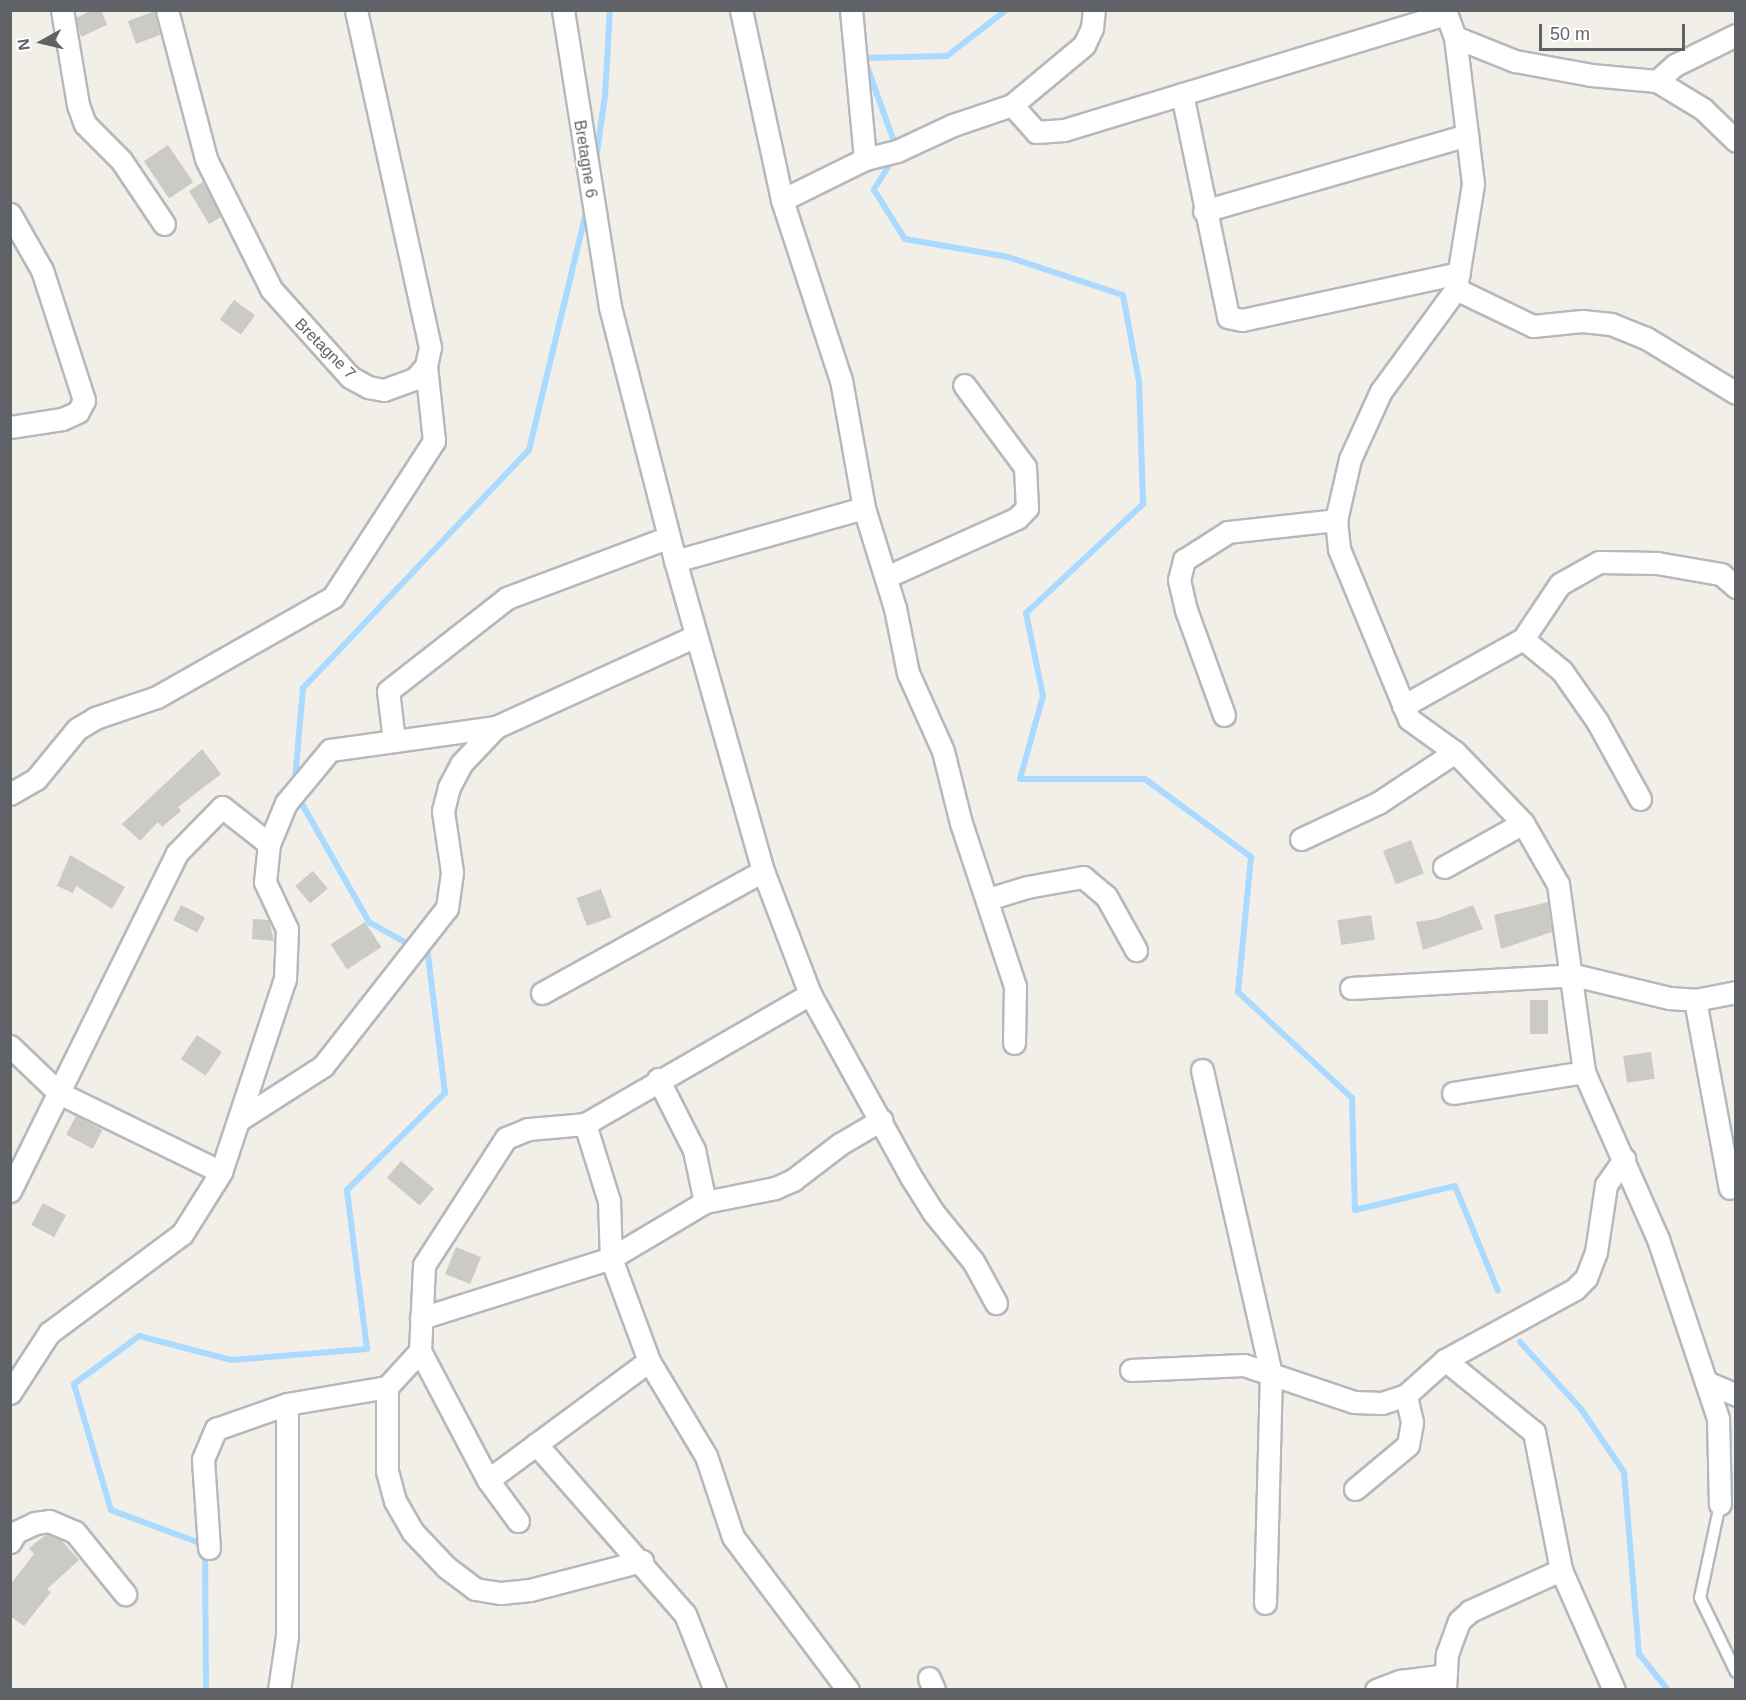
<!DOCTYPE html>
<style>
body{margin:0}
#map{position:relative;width:1746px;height:1700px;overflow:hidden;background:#f1efe8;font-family:Arial,sans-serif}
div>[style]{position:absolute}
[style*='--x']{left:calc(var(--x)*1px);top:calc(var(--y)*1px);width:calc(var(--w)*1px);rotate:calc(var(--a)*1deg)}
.stream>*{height:6px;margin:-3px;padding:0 3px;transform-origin:3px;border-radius:3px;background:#aadaff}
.building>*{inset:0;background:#cccac5;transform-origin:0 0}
.roads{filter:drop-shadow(2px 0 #b5b8bc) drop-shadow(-2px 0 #b5b8bc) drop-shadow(0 2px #b5b8bc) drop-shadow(0 -2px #b5b8bc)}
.service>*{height:10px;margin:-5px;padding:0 5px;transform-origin:5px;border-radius:5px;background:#fff}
.minor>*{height:21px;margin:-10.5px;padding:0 10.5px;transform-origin:10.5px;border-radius:10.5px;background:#fff}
span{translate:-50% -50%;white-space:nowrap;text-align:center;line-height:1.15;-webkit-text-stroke:4.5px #fff;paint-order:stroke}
.street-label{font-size:16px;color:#5f6368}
.frame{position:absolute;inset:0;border:12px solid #5f6368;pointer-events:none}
.north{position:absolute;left:12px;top:12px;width:60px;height:60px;-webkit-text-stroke:4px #fff;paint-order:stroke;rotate:262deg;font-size:16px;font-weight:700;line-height:24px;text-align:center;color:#5f6368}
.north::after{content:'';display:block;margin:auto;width:21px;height:27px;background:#5f6368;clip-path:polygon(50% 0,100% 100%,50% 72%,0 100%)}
.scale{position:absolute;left:1539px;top:24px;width:146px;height:27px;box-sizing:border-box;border:3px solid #5f6368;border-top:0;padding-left:8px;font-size:18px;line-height:21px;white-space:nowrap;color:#5f6368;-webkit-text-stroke:4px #fff;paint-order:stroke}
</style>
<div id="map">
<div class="stream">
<div style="--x:896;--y:147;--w:95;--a:-109.8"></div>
<div style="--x:864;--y:58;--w:83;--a:-1.4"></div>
<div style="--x:947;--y:56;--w:75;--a:-37.9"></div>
<div style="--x:596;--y:159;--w:64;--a:-81.9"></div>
<div style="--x:605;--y:96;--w:86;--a:-86.7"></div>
<div style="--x:893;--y:159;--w:36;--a:122"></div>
<div style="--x:874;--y:190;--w:58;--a:57.7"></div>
<div style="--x:905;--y:239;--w:105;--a:9.9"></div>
<div style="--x:1008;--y:257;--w:121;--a:18.3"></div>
<div style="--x:1123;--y:295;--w:87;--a:79.5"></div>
<div style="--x:1139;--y:381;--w:123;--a:88.1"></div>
<div style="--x:1143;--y:504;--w:160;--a:137"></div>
<div style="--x:1026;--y:613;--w:85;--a:78.4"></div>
<div style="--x:1043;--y:696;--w:86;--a:105.5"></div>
<div style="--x:1020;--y:779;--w:125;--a:0"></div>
<div style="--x:1145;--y:779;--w:132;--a:36.3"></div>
<div style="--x:1251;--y:857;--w:136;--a:95.5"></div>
<div style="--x:1238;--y:992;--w:156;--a:42.9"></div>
<div style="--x:1352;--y:1098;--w:112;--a:88.5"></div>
<div style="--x:1355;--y:1210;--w:103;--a:-13.5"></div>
<div style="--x:1455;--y:1186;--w:113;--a:67.7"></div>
<div style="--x:295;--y:781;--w:93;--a:-85.1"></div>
<div style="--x:303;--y:688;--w:328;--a:-46.5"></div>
<div style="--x:529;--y:450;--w:249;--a:-76.5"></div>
<div style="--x:1520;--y:1342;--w:91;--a:47.7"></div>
<div style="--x:1581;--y:1409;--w:76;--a:55.7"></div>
<div style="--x:1624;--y:1472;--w:183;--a:85.3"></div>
<div style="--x:1639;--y:1654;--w:46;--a:51.1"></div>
<div style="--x:206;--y:1690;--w:145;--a:-90.4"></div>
<div style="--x:205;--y:1545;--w:100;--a:-159.6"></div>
<div style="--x:111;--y:1510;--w:131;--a:-106.4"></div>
<div style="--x:74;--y:1384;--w:81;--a:-36.4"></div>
<div style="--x:139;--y:1336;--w:95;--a:14.6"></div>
<div style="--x:231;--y:1360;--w:136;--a:-4.6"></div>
<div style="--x:367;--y:1349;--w:160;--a:-97.2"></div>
<div style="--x:347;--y:1190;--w:138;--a:-44.7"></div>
<div style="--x:445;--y:1093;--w:139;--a:-97"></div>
<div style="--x:428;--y:955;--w:68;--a:-150.8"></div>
<div style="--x:369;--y:922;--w:144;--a:-119.6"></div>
</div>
<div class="building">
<div style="clip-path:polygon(92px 10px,101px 10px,107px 25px,81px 37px,76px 18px)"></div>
<div style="clip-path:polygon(155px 11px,160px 35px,136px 44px,128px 21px)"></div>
<div style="left:168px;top:145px;width:45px;height:29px;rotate:56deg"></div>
<div style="clip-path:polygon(203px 182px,221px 217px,209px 224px,189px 191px)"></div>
<div style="left:234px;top:300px;width:26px;height:24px;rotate:36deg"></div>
<div style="clip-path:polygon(202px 749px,221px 774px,178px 807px,181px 811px,162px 827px,158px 822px,140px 841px,122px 824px)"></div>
<div style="left:1411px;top:840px;width:36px;height:30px;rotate:69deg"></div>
<div style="clip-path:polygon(70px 855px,125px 887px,112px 909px,76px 886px,73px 893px,57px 886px)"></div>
<div style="left:313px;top:871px;width:23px;height:23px;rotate:50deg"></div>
<div style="left:601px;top:889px;width:30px;height:26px;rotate:70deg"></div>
<div style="clip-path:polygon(1548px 902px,1552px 932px,1501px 949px,1494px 915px)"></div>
<div style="left:181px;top:905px;width:27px;height:17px;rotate:27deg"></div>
<div style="clip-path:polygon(1473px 905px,1483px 929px,1423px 950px,1416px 922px,1436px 919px)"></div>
<div style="left:1371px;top:915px;width:25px;height:34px;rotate:81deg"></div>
<div style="clip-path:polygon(253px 919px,269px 920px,274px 941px,252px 939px)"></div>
<div style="left:365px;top:922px;width:30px;height:41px;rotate:57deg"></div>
<div style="left:1530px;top:1000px;width:18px;height:34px"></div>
<div style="left:197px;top:1035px;width:30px;height:29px;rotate:34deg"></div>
<div style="left:1651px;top:1052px;width:27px;height:28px;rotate:82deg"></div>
<div style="left:76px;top:1116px;width:30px;height:21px;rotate:28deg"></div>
<div style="left:401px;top:1161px;width:43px;height:22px;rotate:40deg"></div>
<div style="left:43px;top:1203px;width:26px;height:25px;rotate:28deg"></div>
<div style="left:456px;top:1247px;width:27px;height:29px;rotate:22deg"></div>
<div style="clip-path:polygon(47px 1534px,61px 1540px,79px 1560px,47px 1589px,51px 1592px,24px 1626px,10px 1616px,10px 1585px,34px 1554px,29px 1548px)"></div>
</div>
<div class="roads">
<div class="service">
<div style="--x:1720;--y:1504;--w:96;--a:102"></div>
<div style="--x:1700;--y:1598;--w:82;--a:64.1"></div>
</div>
<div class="minor">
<div style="--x:62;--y:10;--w:96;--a:80.4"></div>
<div style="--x:78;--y:105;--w:20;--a:70"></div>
<div style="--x:85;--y:124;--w:51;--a:45"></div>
<div style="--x:121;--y:160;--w:77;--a:56.1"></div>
<div style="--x:167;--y:10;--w:154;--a:75.3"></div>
<div style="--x:206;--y:159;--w:145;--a:63.4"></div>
<div style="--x:271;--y:289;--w:118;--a:48.1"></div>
<div style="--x:350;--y:377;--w:21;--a:29"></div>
<div style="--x:368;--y:387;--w:16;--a:11"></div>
<div style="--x:384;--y:390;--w:33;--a:-20"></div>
<div style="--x:415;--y:379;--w:17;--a:-50"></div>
<div style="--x:426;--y:366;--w:19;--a:-78"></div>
<div style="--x:430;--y:347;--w:345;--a:-102.4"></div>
<div style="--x:563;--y:10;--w:301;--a:81"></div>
<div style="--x:610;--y:307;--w:262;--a:75.6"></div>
<div style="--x:741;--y:10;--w:194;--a:77.8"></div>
<div style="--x:782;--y:200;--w:189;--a:71.9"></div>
<div style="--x:841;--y:380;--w:130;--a:79.8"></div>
<div style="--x:864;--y:508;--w:105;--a:72.8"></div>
<div style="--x:895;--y:608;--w:66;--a:78.7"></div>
<div style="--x:908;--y:673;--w:85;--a:65.8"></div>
<div style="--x:943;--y:751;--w:74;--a:76"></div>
<div style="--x:961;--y:823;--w:172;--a:71.7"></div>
<div style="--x:1015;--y:986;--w:57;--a:91"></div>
<div style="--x:851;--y:10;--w:150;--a:84.6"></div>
<div style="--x:1445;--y:10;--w:29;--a:70"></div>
<div style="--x:1455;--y:37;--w:148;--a:83"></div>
<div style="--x:1473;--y:184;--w:106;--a:99.2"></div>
<div style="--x:1456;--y:289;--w:127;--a:126.3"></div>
<div style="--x:1381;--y:391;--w:75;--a:114.5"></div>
<div style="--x:1350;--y:459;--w:63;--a:102.9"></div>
<div style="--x:1336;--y:520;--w:29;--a:84"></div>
<div style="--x:1339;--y:549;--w:184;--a:67.6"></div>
<div style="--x:1409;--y:719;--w:57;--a:35.7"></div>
<div style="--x:1455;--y:752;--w:98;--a:46.2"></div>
<div style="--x:1523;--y:823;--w:70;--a:60.2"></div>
<div style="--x:1558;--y:884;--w:190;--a:82.1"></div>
<div style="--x:1584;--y:1072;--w:183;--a:66.1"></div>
<div style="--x:1658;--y:1239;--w:189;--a:71.5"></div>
<div style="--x:1718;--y:1418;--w:86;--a:88.7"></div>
<div style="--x:1455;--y:37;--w:65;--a:21.8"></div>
<div style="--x:1515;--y:61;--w:77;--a:10.4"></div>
<div style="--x:1591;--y:75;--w:66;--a:5.2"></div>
<div style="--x:1657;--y:81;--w:54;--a:31.3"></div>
<div style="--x:1703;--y:109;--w:46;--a:44.1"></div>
<div style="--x:1657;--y:81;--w:24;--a:-42"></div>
<div style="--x:1675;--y:65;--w:68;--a:-26.2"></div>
<div style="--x:1182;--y:94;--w:228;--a:78.3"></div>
<div style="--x:1228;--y:317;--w:14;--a:12"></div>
<div style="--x:1242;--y:320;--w:222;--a:-12.2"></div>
<div style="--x:1012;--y:105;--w:36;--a:48"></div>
<div style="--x:1036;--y:132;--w:28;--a:-4"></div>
<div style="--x:1064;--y:130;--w:399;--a:-16.9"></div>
<div style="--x:782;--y:200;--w:93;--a:-26.3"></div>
<div style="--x:865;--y:159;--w:33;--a:-14"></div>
<div style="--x:897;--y:151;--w:62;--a:-24.9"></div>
<div style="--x:953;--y:125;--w:62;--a:-18.7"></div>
<div style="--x:1012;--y:105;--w:94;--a:-39.8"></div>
<div style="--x:1084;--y:45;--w:19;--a:-65"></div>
<div style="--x:1092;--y:28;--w:18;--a:-84"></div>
<div style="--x:1204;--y:211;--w:274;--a:-16.1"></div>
<div style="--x:10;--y:214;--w:64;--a:60.3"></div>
<div style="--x:42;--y:270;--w:137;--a:72.1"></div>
<div style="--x:84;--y:400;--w:13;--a:117"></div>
<div style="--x:78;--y:412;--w:17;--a:156"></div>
<div style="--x:62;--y:419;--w:53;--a:171.3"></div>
<div style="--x:1456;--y:289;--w:85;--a:25.7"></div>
<div style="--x:1533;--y:326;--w:49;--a:-5.8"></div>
<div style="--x:1582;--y:321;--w:29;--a:6"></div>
<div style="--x:1611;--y:324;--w:38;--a:22"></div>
<div style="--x:1646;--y:338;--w:105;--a:31.4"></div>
<div style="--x:886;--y:577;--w:144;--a:-24.2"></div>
<div style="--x:1017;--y:518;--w:14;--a:-45"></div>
<div style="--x:1027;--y:508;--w:41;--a:-92.8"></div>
<div style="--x:1025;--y:467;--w:102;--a:-126.6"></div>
<div style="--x:1523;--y:639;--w:50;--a:39.4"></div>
<div style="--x:1562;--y:671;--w:61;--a:55"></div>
<div style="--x:1597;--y:721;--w:89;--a:61.1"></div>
<div style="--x:1403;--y:706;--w:137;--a:-29.2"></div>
<div style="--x:1523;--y:639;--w:66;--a:-56.1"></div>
<div style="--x:1560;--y:584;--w:45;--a:-29.4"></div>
<div style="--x:1599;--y:562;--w:58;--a:1"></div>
<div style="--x:1657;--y:563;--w:65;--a:9.8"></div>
<div style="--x:1721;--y:574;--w:20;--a:41"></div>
<div style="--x:1224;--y:715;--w:112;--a:-109.9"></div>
<div style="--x:1186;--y:610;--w:31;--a:-103"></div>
<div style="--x:1179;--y:580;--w:21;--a:-76"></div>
<div style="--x:1184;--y:560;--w:52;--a:-32.5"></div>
<div style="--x:1228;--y:532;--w:109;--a:-6.3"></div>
<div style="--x:394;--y:741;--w:50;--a:-96.8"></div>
<div style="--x:388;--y:691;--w:151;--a:-38"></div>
<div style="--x:507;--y:598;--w:171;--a:-20.6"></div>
<div style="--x:10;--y:794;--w:30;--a:-30"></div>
<div style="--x:36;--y:779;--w:65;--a:-50.6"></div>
<div style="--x:77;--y:729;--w:21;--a:-31"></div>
<div style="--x:95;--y:718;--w:65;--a:-18.7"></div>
<div style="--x:157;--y:697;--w:202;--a:-29.6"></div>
<div style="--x:333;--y:597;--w:186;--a:-57.1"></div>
<div style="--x:434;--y:441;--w:75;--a:-96.1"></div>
<div style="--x:1301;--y:839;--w:85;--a:-25.1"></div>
<div style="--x:1378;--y:803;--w:92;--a:-33.5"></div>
<div style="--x:1444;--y:867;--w:90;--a:-29.1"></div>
<div style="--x:988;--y:899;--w:41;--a:-17.1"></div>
<div style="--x:1027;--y:887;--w:57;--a:-10.1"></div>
<div style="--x:1083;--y:877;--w:30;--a:40"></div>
<div style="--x:1106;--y:896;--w:62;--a:60.9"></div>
<div style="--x:1351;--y:988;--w:223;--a:-3.3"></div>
<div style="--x:1574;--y:975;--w:98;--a:13.6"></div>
<div style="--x:1669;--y:998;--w:26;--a:4"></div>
<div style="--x:1695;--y:1000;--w:42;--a:-11"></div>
<div style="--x:542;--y:993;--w:252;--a:-28.9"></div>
<div style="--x:810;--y:994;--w:209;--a:61.1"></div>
<div style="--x:911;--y:1177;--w:41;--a:57.8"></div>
<div style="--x:933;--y:1212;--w:63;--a:50.8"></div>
<div style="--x:973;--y:1261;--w:48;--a:61.3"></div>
<div style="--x:1695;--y:1000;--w:191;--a:79.5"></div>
<div style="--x:10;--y:1046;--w:68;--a:43.8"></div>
<div style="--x:59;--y:1093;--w:180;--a:26"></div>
<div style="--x:1202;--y:1070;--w:311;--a:77.2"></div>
<div style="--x:1271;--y:1373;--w:230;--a:91.5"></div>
<div style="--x:658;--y:1079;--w:80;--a:63.1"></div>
<div style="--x:694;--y:1150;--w:53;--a:78.1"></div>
<div style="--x:1453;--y:1093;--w:133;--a:-9.1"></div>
<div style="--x:239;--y:1120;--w:100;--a:-32.7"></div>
<div style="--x:323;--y:1066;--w:201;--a:-51.9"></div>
<div style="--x:447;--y:908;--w:36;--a:-82"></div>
<div style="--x:452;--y:872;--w:62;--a:-98.4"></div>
<div style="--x:443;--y:811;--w:25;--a:-76"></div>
<div style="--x:449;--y:787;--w:26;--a:-62"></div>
<div style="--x:461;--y:764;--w:51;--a:-46.6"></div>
<div style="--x:10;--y:1191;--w:377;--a:-63.7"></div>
<div style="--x:177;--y:853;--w:64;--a:-45.6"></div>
<div style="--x:222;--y:807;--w:60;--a:38.2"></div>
<div style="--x:421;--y:1318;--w:199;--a:-17.5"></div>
<div style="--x:611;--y:1258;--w:109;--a:-30.8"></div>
<div style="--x:705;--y:1202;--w:71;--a:-11.3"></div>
<div style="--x:775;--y:1188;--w:20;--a:-24"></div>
<div style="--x:793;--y:1180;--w:59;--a:-37.5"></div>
<div style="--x:840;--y:1144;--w:48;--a:-30.3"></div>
<div style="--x:1445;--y:1360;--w:114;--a:39"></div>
<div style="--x:1534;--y:1432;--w:141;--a:78.9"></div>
<div style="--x:1561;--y:1570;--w:131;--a:66.2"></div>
<div style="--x:1131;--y:1370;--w:113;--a:-2.5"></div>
<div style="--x:1244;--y:1365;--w:116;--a:18.6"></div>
<div style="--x:1354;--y:1402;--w:28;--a:2"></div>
<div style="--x:1382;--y:1403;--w:25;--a:-18"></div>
<div style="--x:1406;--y:1395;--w:52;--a:-41.9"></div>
<div style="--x:1445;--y:1360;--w:148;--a:-28.6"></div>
<div style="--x:1575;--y:1289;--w:16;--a:-45"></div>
<div style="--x:1586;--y:1278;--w:28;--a:-69"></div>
<div style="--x:1596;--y:1252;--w:68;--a:-81.5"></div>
<div style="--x:1606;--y:1185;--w:32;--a:-55"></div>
<div style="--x:1706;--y:1382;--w:33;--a:23"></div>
<div style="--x:387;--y:1387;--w:84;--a:90"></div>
<div style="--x:387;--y:1471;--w:31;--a:75"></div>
<div style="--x:395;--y:1501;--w:34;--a:60"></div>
<div style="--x:412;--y:1531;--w:50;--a:46.6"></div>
<div style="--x:446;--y:1567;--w:36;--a:37"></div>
<div style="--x:475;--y:1589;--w:26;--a:9"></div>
<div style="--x:501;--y:1593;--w:29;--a:-6"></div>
<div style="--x:530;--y:1590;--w:116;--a:-14.5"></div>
<div style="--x:10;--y:1393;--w:72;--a:-57"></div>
<div style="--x:49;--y:1333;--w:166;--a:-36.7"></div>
<div style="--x:182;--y:1234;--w:73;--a:-57.8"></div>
<div style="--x:221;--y:1172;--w:203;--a:-71.7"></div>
<div style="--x:285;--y:979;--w:50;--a:-87.7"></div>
<div style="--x:287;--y:929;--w:52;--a:-115.1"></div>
<div style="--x:265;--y:882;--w:38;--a:-84"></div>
<div style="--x:269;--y:844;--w:44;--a:-67.5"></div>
<div style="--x:286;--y:803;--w:69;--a:-50.3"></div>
<div style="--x:330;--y:750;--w:168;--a:-7.9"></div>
<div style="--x:496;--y:727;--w:220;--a:-24.5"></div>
<div style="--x:536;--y:1444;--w:226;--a:48.8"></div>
<div style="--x:685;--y:1614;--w:82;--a:68.5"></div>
<div style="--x:488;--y:1480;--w:200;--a:-36.5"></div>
<div style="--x:1355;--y:1489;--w:69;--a:-39.7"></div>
<div style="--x:1408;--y:1445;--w:23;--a:-80"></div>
<div style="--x:1412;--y:1422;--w:28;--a:-103"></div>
<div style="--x:518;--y:1521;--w:51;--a:-126.2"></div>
<div style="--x:488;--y:1480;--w:146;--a:-117.8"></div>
<div style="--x:420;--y:1351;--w:86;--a:-87.3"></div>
<div style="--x:424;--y:1265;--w:151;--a:-57.2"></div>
<div style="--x:506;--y:1138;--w:24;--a:-22"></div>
<div style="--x:528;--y:1129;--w:57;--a:-5"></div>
<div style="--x:10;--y:1542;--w:12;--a:-59"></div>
<div style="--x:16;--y:1532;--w:21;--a:-25"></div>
<div style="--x:35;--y:1523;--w:14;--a:-8"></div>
<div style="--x:49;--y:1521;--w:28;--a:23"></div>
<div style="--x:75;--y:1532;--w:80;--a:51.1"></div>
<div style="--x:209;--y:1548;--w:89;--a:-93.9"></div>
<div style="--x:203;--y:1459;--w:33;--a:-67"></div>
<div style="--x:216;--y:1429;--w:75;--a:-19.4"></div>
<div style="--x:287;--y:1404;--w:101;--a:-9.6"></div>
<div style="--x:387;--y:1387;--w:49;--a:-47.5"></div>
<div style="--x:929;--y:1678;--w:13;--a:67"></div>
<div style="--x:279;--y:1690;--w:55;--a:-81.6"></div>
<div style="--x:287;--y:1636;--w:232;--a:-90"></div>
<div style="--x:848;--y:1690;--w:191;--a:-126.9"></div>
<div style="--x:733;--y:1537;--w:85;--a:-108.4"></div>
<div style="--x:706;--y:1456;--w:111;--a:-121"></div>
<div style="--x:649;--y:1361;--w:110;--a:-110.3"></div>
<div style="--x:611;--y:1258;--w:57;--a:-92"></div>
<div style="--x:609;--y:1201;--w:81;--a:-107.3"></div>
<div style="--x:585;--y:1124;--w:260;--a:-30"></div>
<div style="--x:810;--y:994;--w:132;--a:-110.9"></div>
<div style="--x:763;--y:871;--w:322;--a:-105.8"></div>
<div style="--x:675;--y:561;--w:196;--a:-15.7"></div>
<div style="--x:1376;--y:1690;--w:26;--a:-21"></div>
<div style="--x:1400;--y:1681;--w:46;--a:-7.4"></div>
<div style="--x:1445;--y:1690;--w:36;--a:-87"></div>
<div style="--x:1447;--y:1654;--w:35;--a:-70"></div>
<div style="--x:1459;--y:1621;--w:15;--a:-42"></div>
<div style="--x:1470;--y:1611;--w:100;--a:-24.3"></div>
</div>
</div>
<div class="street-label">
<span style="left:585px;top:159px;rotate:81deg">Bretagne 6</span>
<span style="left:325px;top:349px;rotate:45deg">Bretagne 7</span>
</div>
<div class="frame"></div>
<div class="north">N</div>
<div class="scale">50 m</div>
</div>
